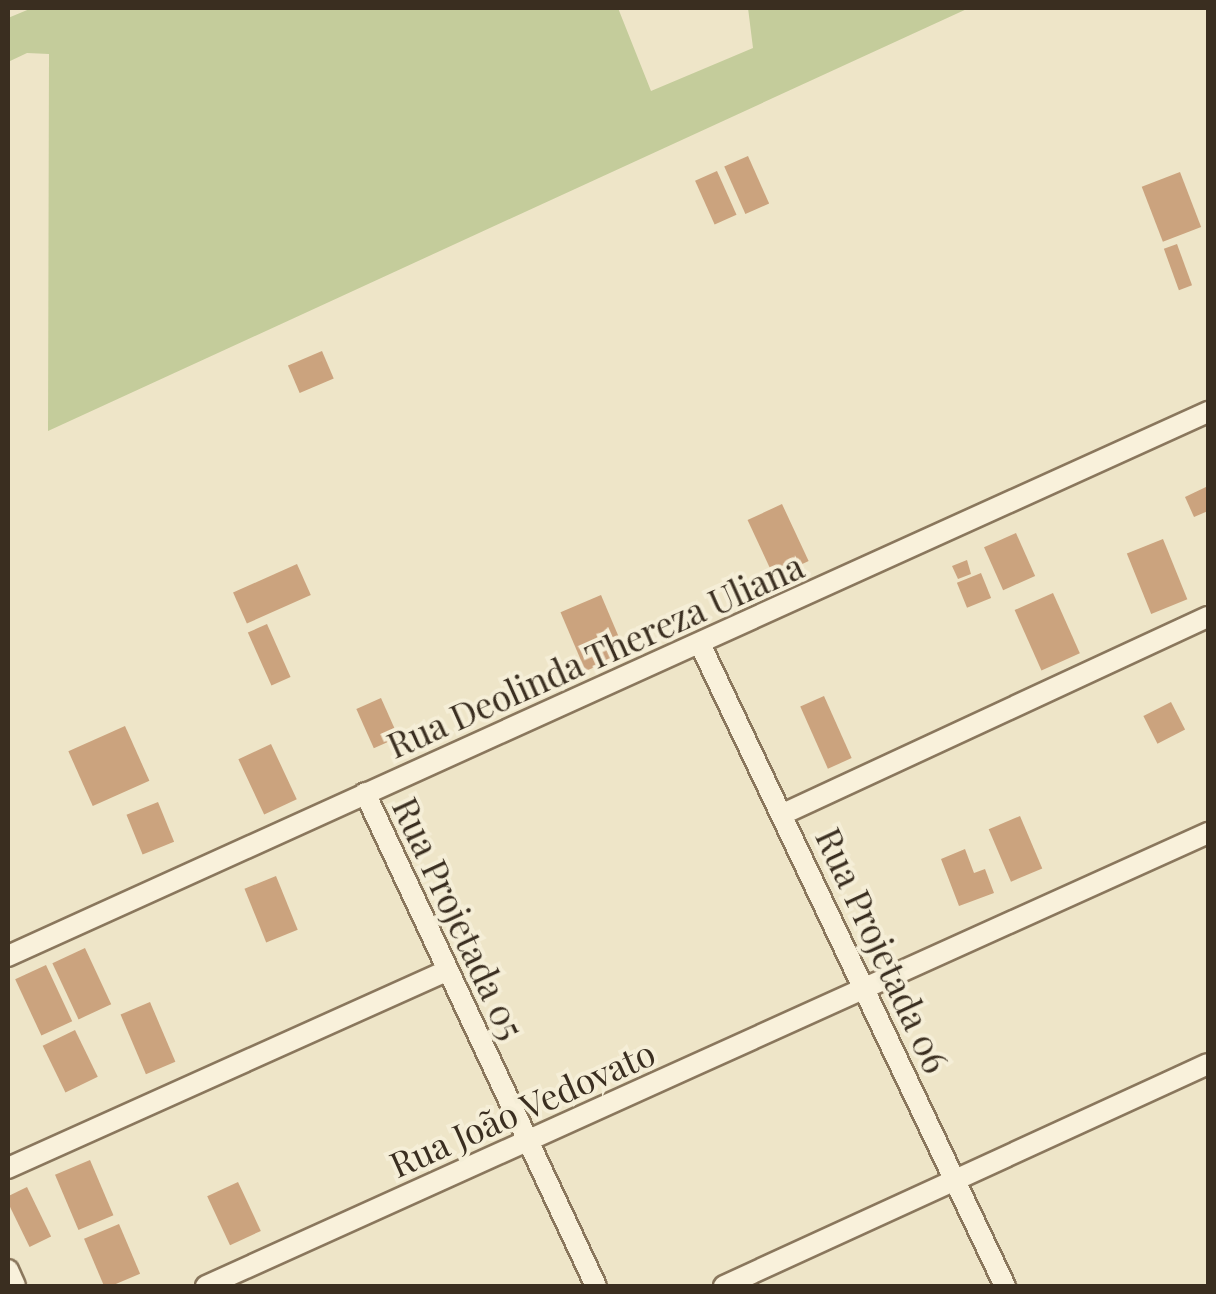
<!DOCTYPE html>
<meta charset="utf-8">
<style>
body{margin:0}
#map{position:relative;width:1216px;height:1294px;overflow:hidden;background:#eee5c8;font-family:"Playfair Display",serif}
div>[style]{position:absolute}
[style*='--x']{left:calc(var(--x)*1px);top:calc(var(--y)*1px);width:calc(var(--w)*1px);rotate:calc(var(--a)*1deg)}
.green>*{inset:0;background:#c4cc9b}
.building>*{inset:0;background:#cba37e;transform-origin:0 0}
.roads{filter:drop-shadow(2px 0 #8a775d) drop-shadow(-2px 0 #8a775d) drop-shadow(0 2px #8a775d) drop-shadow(0 -2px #8a775d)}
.street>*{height:20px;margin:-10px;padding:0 10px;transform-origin:10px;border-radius:10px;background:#f9f1db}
span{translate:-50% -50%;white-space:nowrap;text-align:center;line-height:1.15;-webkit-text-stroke:8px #f5eed7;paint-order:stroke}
.street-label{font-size:35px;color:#3a2e20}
.frame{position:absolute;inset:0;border:10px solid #3a2e20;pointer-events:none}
</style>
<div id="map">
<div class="green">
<div style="clip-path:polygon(32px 8px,618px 8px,651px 91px,753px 48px,748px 8px,969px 8px,48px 431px,49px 54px,27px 53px,8px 62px,8px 18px)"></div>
</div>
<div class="building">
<div style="left:748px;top:156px;width:52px;height:26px;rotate:66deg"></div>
<div style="left:717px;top:171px;width:48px;height:24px;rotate:66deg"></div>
<div style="left:1180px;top:172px;width:59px;height:41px;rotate:69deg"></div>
<div style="left:1177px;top:244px;width:44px;height:14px;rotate:70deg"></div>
<div style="left:322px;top:351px;width:30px;height:37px;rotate:67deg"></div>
<div style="clip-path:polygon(1208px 486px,1208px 511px,1194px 517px,1185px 497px)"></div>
<div style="left:782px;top:504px;width:63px;height:38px;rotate:65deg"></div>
<div style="left:1016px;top:533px;width:47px;height:35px;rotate:66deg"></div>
<div style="left:1163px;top:539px;width:65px;height:39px;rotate:68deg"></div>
<div style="clip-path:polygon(967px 560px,971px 574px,958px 579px,952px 566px)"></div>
<div style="left:297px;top:564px;width:34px;height:70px;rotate:66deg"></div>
<div style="left:981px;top:573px;width:27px;height:26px;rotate:68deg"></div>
<div style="left:1053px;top:593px;width:66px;height:42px;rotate:66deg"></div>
<div style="left:601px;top:595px;width:64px;height:44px;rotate:67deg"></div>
<div style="left:267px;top:624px;width:58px;height:21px;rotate:66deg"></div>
<div style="left:824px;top:696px;width:68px;height:26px;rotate:66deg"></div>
<div style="left:381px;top:698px;width:43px;height:27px;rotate:66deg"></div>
<div style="left:1171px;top:702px;width:31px;height:31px;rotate:63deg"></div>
<div style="left:125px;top:726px;width:60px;height:62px;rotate:66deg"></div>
<div style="left:271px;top:744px;width:61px;height:36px;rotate:65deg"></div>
<div style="left:158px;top:802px;width:43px;height:34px;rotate:68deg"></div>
<div style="left:1020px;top:816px;width:57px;height:34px;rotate:67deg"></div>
<div style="clip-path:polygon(965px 849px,974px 873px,985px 869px,994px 893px,959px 906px,941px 859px)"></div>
<div style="left:276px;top:876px;width:58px;height:34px;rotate:68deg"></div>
<div style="left:85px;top:948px;width:62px;height:36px;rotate:65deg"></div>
<div style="left:46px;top:965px;width:62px;height:34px;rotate:65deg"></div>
<div style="left:150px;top:1002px;width:65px;height:32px;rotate:67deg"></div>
<div style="left:75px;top:1030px;width:52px;height:36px;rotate:64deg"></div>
<div style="left:90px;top:1160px;width:60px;height:38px;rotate:67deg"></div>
<div style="left:238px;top:1182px;width:54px;height:34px;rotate:65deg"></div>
<div style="left:27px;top:1187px;width:55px;height:24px;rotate:64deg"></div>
<div style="left:119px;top:1224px;width:54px;height:38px;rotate:67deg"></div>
</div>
<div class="roads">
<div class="street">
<div style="--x:700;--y:644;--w:711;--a:64.59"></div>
<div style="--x:365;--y:793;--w:544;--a:64.89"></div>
<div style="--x:783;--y:814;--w:468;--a:-24.9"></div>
<div style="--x:8;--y:956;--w:1318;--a:-24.39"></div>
<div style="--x:8;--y:1168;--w:482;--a:-24.2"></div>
<div style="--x:8;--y:1270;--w:17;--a:66"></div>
<div style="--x:206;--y:1286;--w:1100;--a:-24.33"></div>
<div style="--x:724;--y:1286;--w:532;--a:-24.64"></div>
</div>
</div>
<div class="street-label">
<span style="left:595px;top:655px;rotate:-24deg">Rua Deolinda Thereza Uliana</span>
<span style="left:459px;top:918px;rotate:65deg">Rua Projetada 05</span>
<span style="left:883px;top:950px;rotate:65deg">Rua Projetada 06</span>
<span style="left:522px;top:1108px;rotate:-24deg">Rua João Vedovato</span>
</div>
<div class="frame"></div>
</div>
